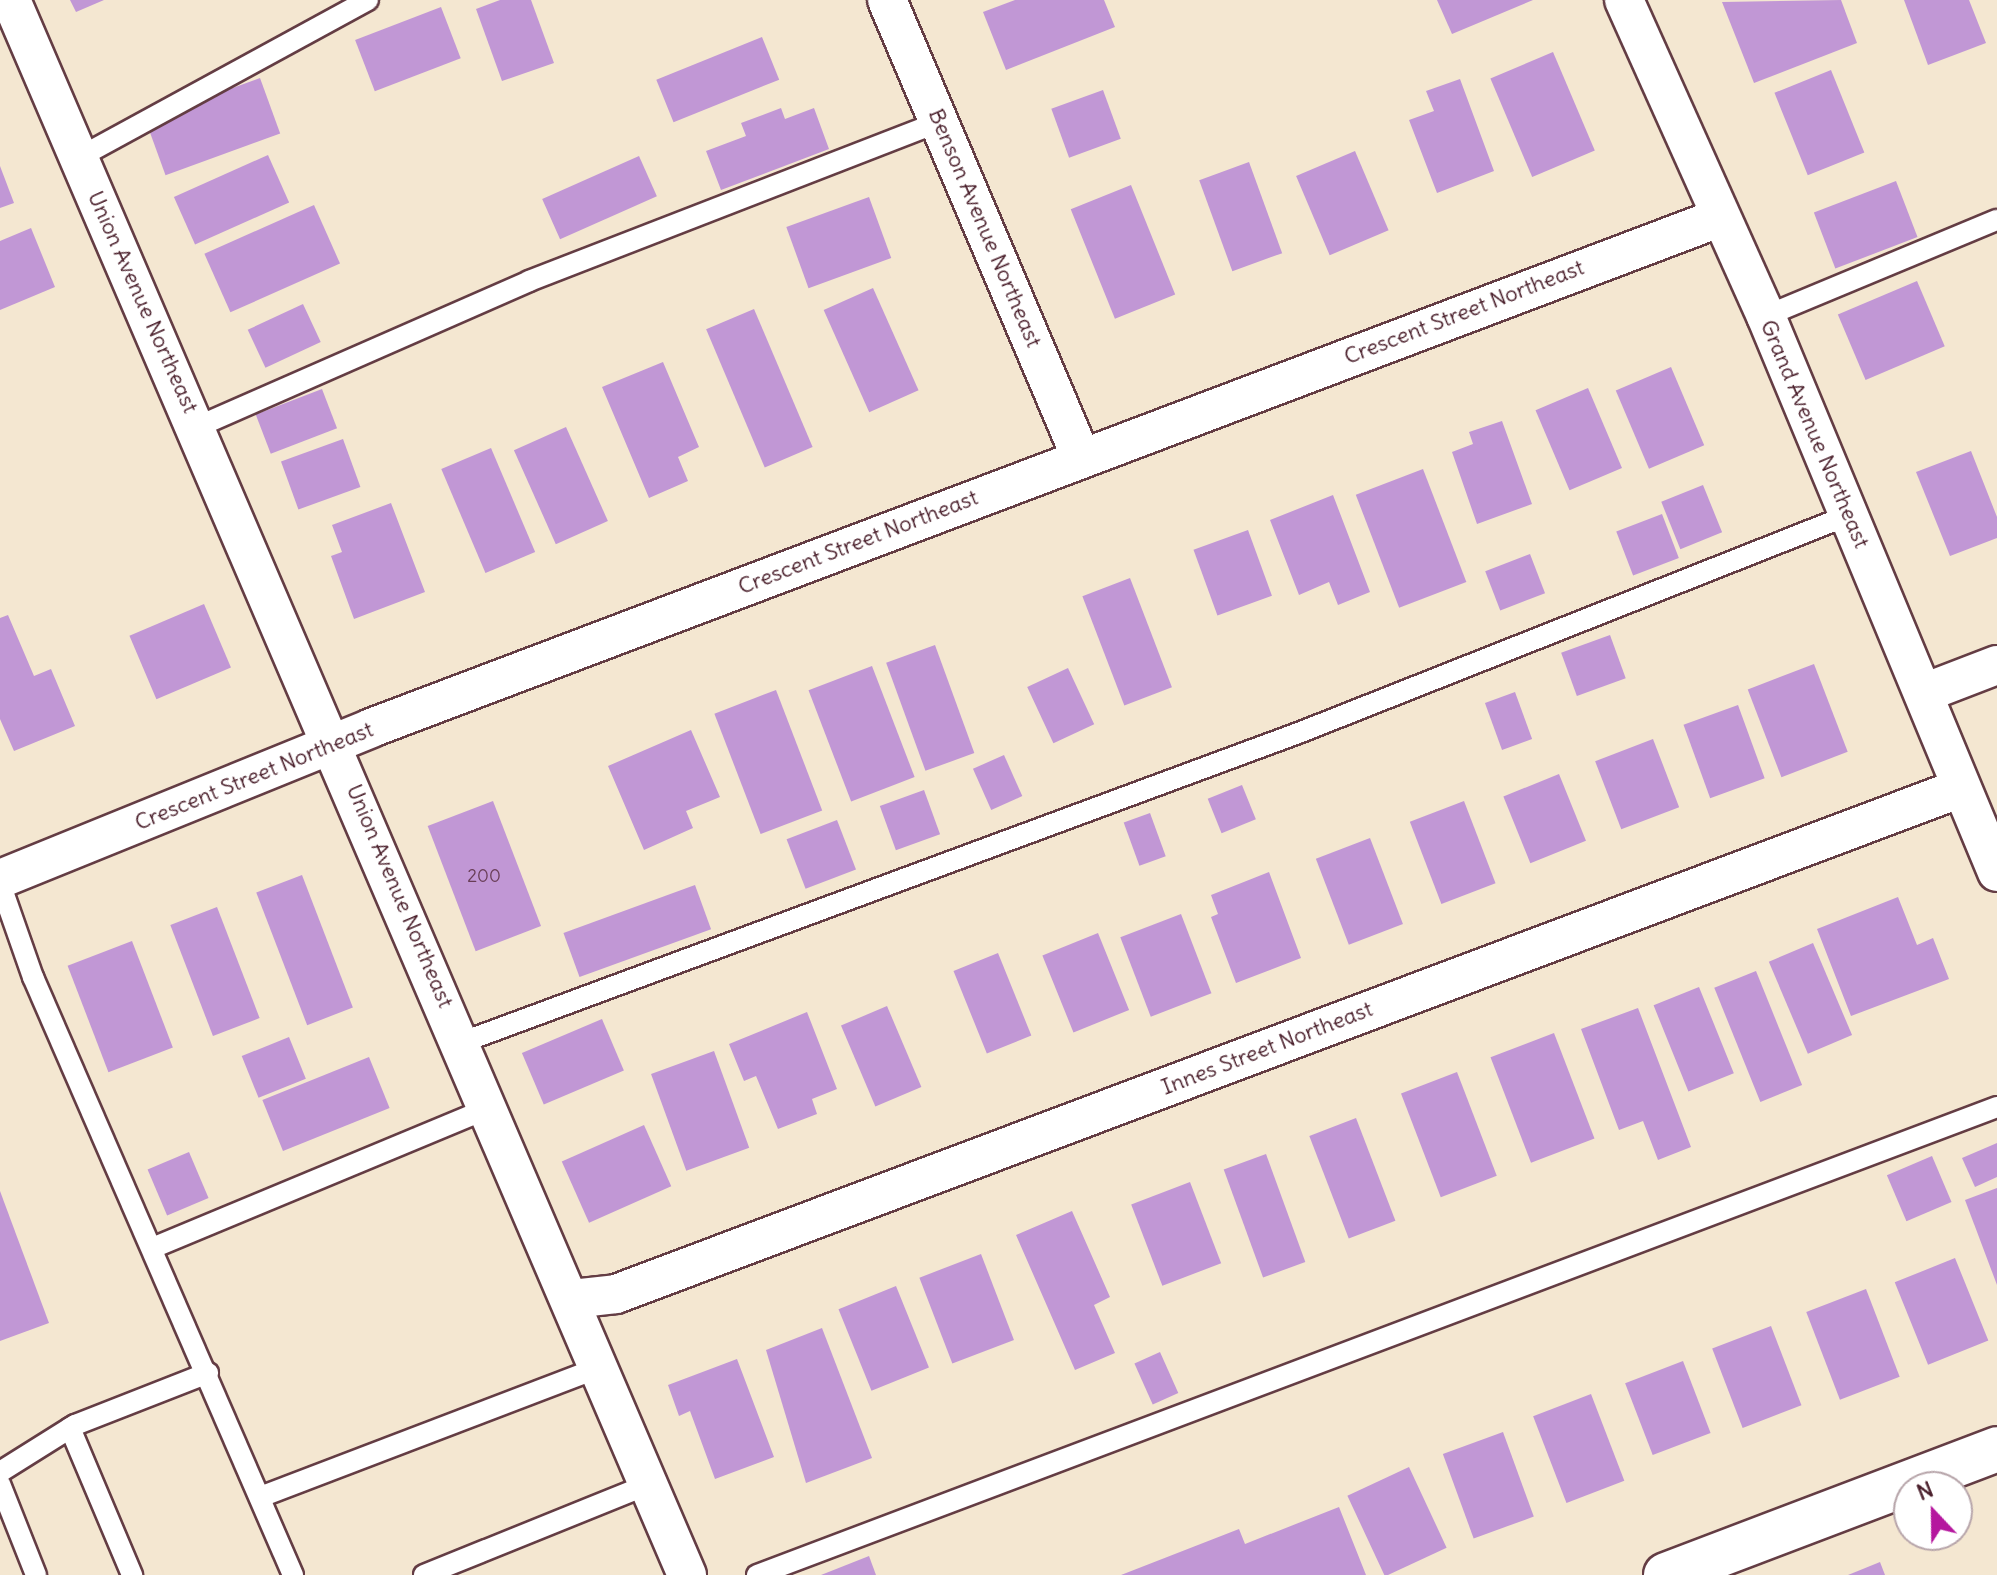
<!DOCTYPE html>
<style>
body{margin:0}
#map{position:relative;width:1997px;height:1575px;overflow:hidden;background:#f4e7d1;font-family:Delius,sans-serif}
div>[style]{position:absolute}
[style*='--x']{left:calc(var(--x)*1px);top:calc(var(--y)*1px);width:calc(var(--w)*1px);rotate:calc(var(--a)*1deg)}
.building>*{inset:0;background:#c197d5;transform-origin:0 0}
.roads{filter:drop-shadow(2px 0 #643d44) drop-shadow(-2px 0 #643d44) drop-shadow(0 2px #643d44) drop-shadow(0 -2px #643d44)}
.service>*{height:20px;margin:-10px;padding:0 10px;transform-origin:10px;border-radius:10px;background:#fff}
.minor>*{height:38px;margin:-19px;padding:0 19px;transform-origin:19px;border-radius:19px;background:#fff}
.tertiary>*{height:44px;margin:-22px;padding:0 22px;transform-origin:22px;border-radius:22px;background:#fff}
span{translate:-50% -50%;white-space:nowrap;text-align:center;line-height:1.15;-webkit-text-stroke:8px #fff;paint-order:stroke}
.number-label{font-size:18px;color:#683d56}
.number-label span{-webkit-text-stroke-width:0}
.street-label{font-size:22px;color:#4a1f2b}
.north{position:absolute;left:1893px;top:1471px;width:80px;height:80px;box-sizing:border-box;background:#fff;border:2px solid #b7a5aa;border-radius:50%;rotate:338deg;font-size:22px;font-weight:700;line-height:32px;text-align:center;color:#4a1f2b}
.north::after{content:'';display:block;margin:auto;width:28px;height:36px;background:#b5179e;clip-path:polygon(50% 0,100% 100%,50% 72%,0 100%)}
</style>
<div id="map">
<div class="building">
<div style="clip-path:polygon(70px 0,104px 0,76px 12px)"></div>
<div style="clip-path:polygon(500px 0,531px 0,554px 63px,502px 81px,476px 9px)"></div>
<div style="clip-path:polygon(1015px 0,1104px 0,1115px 27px,1006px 70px,983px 12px)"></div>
<div style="clip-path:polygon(1437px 0,1533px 0,1452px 34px)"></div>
<div style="clip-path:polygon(1841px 0,1857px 43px,1754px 83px,1722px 2px)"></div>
<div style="clip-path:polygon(1904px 0,1969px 0,1986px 43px,1928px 65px)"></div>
<div style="left:441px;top:7px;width:55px;height:92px;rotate:69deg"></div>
<div style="left:762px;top:37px;width:46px;height:114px;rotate:68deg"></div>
<div style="left:1553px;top:52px;width:107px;height:68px;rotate:67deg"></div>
<div style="left:1831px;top:70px;width:89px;height:61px;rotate:68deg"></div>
<div style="left:260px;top:78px;width:59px;height:122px;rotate:70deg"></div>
<div style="clip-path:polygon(1460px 79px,1494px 171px,1437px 193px,1409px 120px,1434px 111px,1426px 91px)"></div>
<div style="left:1103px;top:90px;width:52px;height:55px;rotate:70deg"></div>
<div style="clip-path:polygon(781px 108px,785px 119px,814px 108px,829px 149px,721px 190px,706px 151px,746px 136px,741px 123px)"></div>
<div style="left:1355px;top:151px;width:86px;height:64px;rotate:67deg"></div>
<div style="left:268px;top:155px;width:52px;height:103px;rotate:66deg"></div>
<div style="left:639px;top:156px;width:44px;height:106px;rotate:66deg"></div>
<div style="left:1249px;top:162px;width:97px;height:53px;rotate:70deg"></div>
<div style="clip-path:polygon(0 166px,14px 203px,0 208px)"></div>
<div style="left:1896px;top:181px;width:60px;height:88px;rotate:69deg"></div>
<div style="left:1131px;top:185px;width:118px;height:65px;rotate:68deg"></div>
<div style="left:869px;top:197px;width:65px;height:88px;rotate:70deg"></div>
<div style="left:314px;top:205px;width:64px;height:120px;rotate:66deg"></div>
<div style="clip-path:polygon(31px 228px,55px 287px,0 310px,0 241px)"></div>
<div style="left:1917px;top:281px;width:71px;height:86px;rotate:67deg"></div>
<div style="left:873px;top:288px;width:112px;height:54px;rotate:66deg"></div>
<div style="left:303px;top:304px;width:42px;height:61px;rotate:65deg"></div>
<div style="left:754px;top:309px;width:150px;height:52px;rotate:67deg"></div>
<div style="clip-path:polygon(663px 362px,699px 447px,678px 457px,688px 481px,649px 498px,602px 387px)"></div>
<div style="left:1671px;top:367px;width:85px;height:60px;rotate:67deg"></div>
<div style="left:1588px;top:388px;width:87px;height:57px;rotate:67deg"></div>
<div style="left:322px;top:389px;width:42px;height:71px;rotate:69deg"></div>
<div style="clip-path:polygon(1502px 421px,1532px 504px,1477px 524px,1452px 452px,1473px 444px,1469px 432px)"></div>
<div style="left:566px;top:427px;width:103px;height:57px;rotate:66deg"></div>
<div style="left:343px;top:439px;width:51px;height:66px;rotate:70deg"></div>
<div style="left:491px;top:448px;width:113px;height:54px;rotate:67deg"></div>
<div style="clip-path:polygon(1971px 451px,1997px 517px,1997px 538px,1950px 556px,1916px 472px)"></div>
<div style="left:1423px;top:469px;width:121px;height:72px;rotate:69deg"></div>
<div style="left:1703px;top:485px;width:51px;height:45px;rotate:68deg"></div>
<div style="clip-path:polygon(1333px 495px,1370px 592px,1338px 605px,1329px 582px,1299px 595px,1270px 520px)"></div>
<div style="clip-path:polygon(391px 503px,425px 592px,354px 619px,331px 556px,342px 552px,332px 525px)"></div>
<div style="left:1662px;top:514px;width:47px;height:49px;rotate:69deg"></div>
<div style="left:1248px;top:530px;width:70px;height:58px;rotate:70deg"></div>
<div style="left:1530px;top:554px;width:42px;height:48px;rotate:69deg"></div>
<div style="left:1130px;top:578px;width:117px;height:51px;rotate:69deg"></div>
<div style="left:204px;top:604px;width:69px;height:81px;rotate:67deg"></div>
<div style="clip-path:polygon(8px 615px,34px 676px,51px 669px,75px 726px,14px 751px,0 719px,0 618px)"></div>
<div style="left:1610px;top:635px;width:46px;height:52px;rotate:70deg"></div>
<div style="left:935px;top:645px;width:115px;height:52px;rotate:70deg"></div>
<div style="left:1814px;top:664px;width:94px;height:71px;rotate:69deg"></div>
<div style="left:872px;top:666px;width:119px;height:68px;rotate:69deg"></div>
<div style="left:1068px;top:668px;width:62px;height:45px;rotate:65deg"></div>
<div style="left:776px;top:690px;width:129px;height:66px;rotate:69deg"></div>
<div style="left:1515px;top:692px;width:50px;height:32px;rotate:70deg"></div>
<div style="left:1738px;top:705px;width:78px;height:58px;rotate:70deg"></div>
<div style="clip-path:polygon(691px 730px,720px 797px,686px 811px,693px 828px,644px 850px,608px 766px)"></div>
<div style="left:1653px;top:739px;width:73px;height:62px;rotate:69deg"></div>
<div style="left:1004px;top:755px;width:45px;height:34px;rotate:66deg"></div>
<div style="left:1559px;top:774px;width:72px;height:60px;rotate:68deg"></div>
<div style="left:1242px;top:785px;width:37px;height:37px;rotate:68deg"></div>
<div style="left:924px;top:790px;width:47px;height:47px;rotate:70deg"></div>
<div style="left:493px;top:801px;width:134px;height:70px;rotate:69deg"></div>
<div style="left:1464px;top:801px;width:88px;height:58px;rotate:69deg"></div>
<div style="left:1150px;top:813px;width:46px;height:28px;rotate:70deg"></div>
<div style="left:837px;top:820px;width:53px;height:54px;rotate:69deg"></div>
<div style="left:1370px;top:838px;width:92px;height:58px;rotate:69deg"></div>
<div style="clip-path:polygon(1269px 872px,1301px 958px,1236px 983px,1211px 917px,1218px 914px,1211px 895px)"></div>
<div style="left:302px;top:875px;width:142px;height:49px;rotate:69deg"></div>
<div style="left:695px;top:885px;width:47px;height:140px;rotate:70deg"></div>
<div style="clip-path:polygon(1898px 897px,1917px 945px,1933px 938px,1949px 979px,1851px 1016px,1817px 929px)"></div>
<div style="left:217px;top:907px;width:119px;height:50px;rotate:69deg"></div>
<div style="left:1181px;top:914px;width:85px;height:65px;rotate:69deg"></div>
<div style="left:1098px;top:933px;width:83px;height:60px;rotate:68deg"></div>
<div style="left:132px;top:941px;width:114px;height:69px;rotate:69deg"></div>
<div style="left:1813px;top:943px;width:100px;height:48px;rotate:67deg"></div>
<div style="left:998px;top:953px;width:89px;height:48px;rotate:68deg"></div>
<div style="left:1756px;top:971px;width:123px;height:45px;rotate:68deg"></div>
<div style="left:1699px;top:987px;width:93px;height:49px;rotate:68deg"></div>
<div style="left:887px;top:1006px;width:88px;height:50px;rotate:67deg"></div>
<div style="clip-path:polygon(1638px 1008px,1691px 1147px,1658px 1160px,1643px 1121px,1619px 1130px,1581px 1029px)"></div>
<div style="clip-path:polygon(807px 1012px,837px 1089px,812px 1099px,817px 1114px,778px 1129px,756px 1076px,744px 1081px,729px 1044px)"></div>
<div style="left:602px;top:1019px;width:56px;height:87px;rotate:67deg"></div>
<div style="left:1554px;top:1033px;width:113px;height:68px;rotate:69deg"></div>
<div style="left:289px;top:1037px;width:45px;height:51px;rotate:68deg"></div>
<div style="left:714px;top:1051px;width:103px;height:67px;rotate:70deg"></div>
<div style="left:369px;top:1057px;width:55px;height:115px;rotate:68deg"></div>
<div style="left:1457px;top:1072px;width:111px;height:60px;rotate:69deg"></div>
<div style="left:1356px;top:1118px;width:110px;height:50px;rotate:69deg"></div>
<div style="left:644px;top:1125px;width:67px;height:90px;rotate:66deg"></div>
<div style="clip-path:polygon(1997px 1143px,1997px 1177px,1975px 1187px,1962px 1158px)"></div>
<div style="left:189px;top:1152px;width:50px;height:45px;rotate:67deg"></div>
<div style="left:1266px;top:1154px;width:115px;height:45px;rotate:70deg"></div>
<div style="left:1932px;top:1156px;width:50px;height:49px;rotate:67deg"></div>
<div style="left:1190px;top:1182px;width:87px;height:63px;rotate:69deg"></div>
<div style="clip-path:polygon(1997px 1188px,1997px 1285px,1965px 1200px)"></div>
<div style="clip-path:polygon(0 1191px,49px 1323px,0 1341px)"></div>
<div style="clip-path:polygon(1072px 1211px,1110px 1297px,1094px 1305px,1115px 1353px,1075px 1370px,1016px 1235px)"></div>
<div style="left:981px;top:1254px;width:92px;height:66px;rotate:69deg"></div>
<div style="left:1955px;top:1258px;width:89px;height:65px;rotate:68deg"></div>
<div style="left:896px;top:1286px;width:88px;height:62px;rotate:68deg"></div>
<div style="left:1866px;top:1289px;width:94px;height:64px;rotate:69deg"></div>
<div style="left:1771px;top:1326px;width:85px;height:63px;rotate:69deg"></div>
<div style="clip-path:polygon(822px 1328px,872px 1458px,806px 1483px,766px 1350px)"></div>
<div style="left:1160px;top:1352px;width:45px;height:28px;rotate:66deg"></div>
<div style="clip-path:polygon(737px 1359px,774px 1457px,715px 1479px,690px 1411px,679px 1416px,668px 1385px)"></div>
<div style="left:1683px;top:1361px;width:77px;height:62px;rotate:69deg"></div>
<div style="left:1591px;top:1394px;width:93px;height:62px;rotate:69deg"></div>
<div style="left:1503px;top:1432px;width:90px;height:64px;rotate:70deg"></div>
<div style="left:1409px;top:1467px;width:89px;height:68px;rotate:65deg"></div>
<div style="clip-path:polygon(1339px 1507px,1366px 1575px,1121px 1575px,1239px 1529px,1245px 1544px)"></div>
<div style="clip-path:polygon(869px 1556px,876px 1575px,821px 1575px)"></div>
<div style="clip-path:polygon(1880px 1562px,1885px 1575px,1848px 1575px)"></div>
</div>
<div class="roads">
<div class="service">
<div style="--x:80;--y:157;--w:328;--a:-28.6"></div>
<div style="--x:1766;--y:316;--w:250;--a:-22.6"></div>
<div style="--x:197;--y:427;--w:363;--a:-23.7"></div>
<div style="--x:529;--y:281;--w:440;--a:-21.2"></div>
<div style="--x:0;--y:883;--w:100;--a:70.7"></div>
<div style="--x:33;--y:977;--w:652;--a:66.5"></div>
<div style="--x:463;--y:1042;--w:894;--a:-20.3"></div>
<div style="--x:1301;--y:732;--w:589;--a:-21.6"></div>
<div style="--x:155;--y:1247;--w:364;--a:-22.6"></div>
<div style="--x:70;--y:1428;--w:160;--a:67.1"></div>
<div style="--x:0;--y:1472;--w:89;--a:-32.1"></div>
<div style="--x:75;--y:1425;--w:143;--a:-21.4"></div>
<div style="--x:0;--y:1484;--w:98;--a:68.4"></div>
<div style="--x:260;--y:1497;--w:364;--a:-20.9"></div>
<div style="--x:424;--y:1575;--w:243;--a:-22"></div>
<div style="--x:757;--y:1575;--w:1325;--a:-20.68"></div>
</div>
<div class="minor">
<div style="--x:11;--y:0;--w:1714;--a:66.77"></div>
<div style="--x:887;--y:0;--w:496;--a:67"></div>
<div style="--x:1624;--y:0;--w:346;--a:65.8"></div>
<div style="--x:1766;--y:316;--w:602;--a:67.44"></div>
<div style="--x:1924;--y:693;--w:78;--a:-21"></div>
<div style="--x:0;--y:879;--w:401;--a:-22.1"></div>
<div style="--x:371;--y:728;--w:1443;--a:-20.73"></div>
<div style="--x:572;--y:1299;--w:44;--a:-6.5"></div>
<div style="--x:616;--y:1294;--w:1437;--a:-20.62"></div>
</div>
<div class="tertiary">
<div style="--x:1666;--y:1575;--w:354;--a:-20.8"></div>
</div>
</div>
<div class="number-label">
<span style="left:484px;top:876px">200</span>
</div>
<div class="street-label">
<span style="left:985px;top:228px;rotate:67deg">Benson Avenue Northeast</span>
<span style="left:143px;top:302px;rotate:66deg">Union Avenue Northeast</span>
<span style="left:1464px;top:312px;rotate:-21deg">Crescent Street Northeast</span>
<span style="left:1815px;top:434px;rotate:67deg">Grand Avenue Northeast</span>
<span style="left:858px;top:542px;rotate:-21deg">Crescent Street Northeast</span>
<span style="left:254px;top:776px;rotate:-22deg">Crescent Street Northeast</span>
<span style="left:400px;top:896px;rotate:67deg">Union Avenue Northeast</span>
<span style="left:1267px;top:1048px;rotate:-21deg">Innes Street Northeast</span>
</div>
<div class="north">N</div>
</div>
